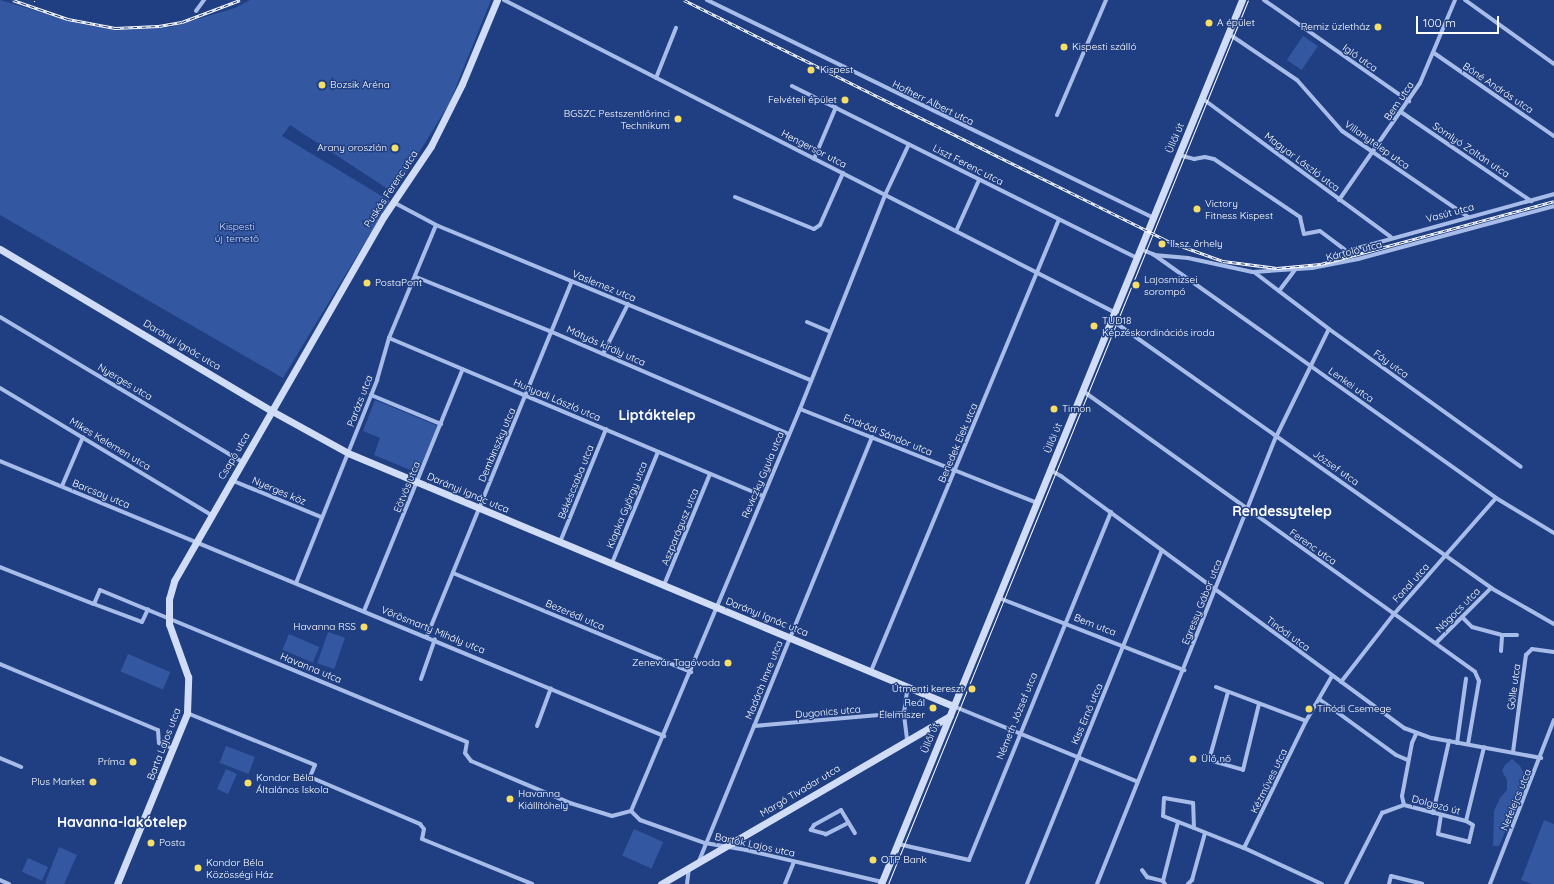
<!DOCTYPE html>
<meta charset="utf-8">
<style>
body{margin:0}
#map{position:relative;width:1554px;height:884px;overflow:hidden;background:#203f82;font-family:Quicksand,sans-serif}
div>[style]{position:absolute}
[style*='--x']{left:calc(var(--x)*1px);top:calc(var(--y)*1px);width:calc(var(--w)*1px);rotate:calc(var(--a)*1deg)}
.green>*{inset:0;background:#3457a1;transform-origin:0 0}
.street>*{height:4px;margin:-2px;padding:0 2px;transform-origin:2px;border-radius:2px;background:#a7bce9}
.secondary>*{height:7px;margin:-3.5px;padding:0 3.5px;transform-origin:3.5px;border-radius:3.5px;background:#d1ddf7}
.tram>*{height:1px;margin:-0.5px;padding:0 0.5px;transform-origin:0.5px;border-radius:0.5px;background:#fff}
.rail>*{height:3px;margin-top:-1.5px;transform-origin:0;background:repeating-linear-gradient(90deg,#203f82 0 4.5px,#fff 0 9px);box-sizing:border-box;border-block:1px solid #fff}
.dots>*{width:11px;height:11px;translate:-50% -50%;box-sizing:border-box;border:2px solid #203f82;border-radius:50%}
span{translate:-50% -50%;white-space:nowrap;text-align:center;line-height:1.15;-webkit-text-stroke:3px #203f82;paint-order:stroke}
.poi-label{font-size:10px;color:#fff}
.left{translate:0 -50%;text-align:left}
.right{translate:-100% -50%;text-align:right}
.street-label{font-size:10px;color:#fff}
.park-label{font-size:10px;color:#cbd9f7}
.district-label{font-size:14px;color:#fff;font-weight:700}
.scale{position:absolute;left:1416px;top:16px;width:83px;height:18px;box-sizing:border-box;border:2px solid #fff;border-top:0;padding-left:5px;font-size:12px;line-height:14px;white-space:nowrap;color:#fff;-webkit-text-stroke:3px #203f82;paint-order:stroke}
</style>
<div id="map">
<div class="green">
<div style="clip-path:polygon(0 0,77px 23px,115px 30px,171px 27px,235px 8px,250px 0,491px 0,449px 104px,394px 193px,290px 125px,282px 136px,390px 201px,283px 378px,0 215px)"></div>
<div style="left:1303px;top:36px;width:18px;height:29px;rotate:34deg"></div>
<div style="clip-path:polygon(375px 400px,438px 426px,418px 473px,374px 455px,380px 438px,363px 431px)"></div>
<div style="left:328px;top:632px;width:18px;height:33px;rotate:19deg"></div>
<div style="left:289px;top:634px;width:33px;height:17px;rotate:23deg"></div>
<div style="left:128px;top:654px;width:46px;height:19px;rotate:23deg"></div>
<div style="left:226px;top:746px;width:31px;height:18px;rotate:21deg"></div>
<div style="clip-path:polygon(1512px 759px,1520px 766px,1524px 774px,1524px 788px,1499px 846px,1493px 846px,1494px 811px,1500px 798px,1507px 790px,1507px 780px,1502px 771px,1505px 765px)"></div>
<div style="left:226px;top:769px;width:12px;height:22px;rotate:24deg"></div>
<div style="clip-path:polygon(1544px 820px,1554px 824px,1554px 884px,1532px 884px,1521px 880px)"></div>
<div style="left:634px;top:829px;width:32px;height:29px;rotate:24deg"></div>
<div style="clip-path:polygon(59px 847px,77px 855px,64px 884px,47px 884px,45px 883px)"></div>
<div style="left:28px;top:858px;width:22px;height:15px;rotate:24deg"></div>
</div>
<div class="street">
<div style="--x:504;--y:0;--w:687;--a:27.09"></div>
<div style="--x:707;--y:0;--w:496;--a:26"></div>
<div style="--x:1264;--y:0;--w:177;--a:34.9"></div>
<div style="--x:1465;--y:0;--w:110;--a:35.7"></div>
<div style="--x:196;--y:11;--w:14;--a:-54"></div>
<div style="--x:1229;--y:34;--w:82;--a:34.1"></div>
<div style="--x:1297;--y:80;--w:68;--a:48.6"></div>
<div style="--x:1342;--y:131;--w:153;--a:34.3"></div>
<div style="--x:1434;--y:53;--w:146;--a:34.7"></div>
<div style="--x:656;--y:78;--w:54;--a:-68.2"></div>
<div style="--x:792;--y:86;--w:385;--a:26.5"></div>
<div style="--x:1203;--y:99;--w:233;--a:36.3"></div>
<div style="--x:1401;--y:112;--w:158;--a:34.4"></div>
<div style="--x:1057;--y:115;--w:125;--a:-66.9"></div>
<div style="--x:1179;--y:155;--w:16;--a:15"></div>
<div style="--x:1194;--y:159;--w:11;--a:-10"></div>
<div style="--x:1205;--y:157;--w:9;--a:13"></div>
<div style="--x:1214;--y:159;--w:104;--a:34"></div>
<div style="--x:1300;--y:217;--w:17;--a:77"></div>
<div style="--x:1304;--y:234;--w:16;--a:-11"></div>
<div style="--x:1320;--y:231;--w:31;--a:37"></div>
<div style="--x:814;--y:159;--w:56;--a:-67.1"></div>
<div style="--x:735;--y:197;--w:85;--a:22.1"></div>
<div style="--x:814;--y:229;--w:7;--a:-34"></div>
<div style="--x:820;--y:225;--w:57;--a:-66.1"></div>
<div style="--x:1339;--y:200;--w:142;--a:-55.3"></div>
<div style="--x:1420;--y:83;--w:90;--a:-67.1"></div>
<div style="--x:393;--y:202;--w:49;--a:28.1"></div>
<div style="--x:436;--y:225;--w:406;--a:22.5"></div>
<div style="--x:957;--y:229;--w:54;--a:-65.8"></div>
<div style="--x:1140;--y:249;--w:14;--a:21"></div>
<div style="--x:1153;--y:254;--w:421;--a:35.4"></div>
<div style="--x:1496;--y:498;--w:68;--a:31.1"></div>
<div style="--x:1351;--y:250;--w:211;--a:-15.4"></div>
<div style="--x:1154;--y:255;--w:34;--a:5"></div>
<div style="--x:1188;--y:258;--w:66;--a:12.2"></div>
<div style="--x:1253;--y:272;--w:59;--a:-3.9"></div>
<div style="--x:1312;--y:268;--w:47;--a:-11.1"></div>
<div style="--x:1358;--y:259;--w:203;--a:-15.1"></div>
<div style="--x:1254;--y:272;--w:94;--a:37.2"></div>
<div style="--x:1329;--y:329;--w:236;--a:35.7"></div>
<div style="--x:416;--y:277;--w:147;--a:22"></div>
<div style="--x:552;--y:332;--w:258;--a:23.3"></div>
<div style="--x:1279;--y:291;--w:26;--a:-53"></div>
<div style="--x:0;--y:317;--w:282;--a:30.9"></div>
<div style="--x:1113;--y:321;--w:463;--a:35.2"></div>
<div style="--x:1491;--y:588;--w:73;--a:29.7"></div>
<div style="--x:807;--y:322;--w:25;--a:23"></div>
<div style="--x:389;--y:338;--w:406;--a:22.9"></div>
<div style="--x:603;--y:354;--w:56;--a:-63.4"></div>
<div style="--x:0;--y:388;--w:246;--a:31"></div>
<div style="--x:1083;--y:391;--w:482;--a:35.6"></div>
<div style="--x:1475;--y:672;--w:10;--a:66"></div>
<div style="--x:1479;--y:681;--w:64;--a:99.9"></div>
<div style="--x:371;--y:395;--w:76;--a:22.5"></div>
<div style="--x:800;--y:409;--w:255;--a:21.6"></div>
<div style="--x:0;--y:461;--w:719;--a:22.5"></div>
<div style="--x:1050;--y:470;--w:13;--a:29"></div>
<div style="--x:1061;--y:476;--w:426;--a:36.3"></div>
<div style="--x:1404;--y:728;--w:30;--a:20"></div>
<div style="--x:1432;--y:738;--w:111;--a:10.4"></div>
<div style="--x:231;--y:480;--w:97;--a:22.3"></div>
<div style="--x:62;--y:486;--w:53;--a:-66.8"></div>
<div style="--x:560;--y:542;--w:122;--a:-67.8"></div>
<div style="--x:612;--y:563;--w:120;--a:-67.5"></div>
<div style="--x:0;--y:567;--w:101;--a:21.5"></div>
<div style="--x:94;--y:604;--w:15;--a:-67"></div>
<div style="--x:100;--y:590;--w:397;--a:22.5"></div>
<div style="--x:467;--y:742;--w:11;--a:100"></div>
<div style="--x:465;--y:753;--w:10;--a:53"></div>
<div style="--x:471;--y:761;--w:108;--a:23"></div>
<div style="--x:570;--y:803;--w:44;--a:17.2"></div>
<div style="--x:612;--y:816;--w:20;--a:-15"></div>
<div style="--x:453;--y:573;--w:258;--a:22.6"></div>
<div style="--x:296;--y:583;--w:219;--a:-68.2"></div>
<div style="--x:377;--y:380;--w:44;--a:-74.1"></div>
<div style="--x:389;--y:338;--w:122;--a:-67.4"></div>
<div style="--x:664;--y:585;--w:120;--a:-67.5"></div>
<div style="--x:999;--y:598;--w:199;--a:21.3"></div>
<div style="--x:94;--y:604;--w:51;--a:20.6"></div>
<div style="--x:142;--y:622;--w:14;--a:-65"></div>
<div style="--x:364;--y:611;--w:261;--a:-67.8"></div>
<div style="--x:1462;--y:617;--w:14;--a:45"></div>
<div style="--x:1472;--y:627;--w:31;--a:15"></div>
<div style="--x:1502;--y:635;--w:15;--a:0"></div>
<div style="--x:427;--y:636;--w:383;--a:-67.8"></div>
<div style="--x:1436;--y:643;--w:78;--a:-45"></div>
<div style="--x:1501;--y:651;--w:16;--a:-86"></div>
<div style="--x:0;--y:664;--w:171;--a:22.7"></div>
<div style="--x:158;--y:730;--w:13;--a:86"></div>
<div style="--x:159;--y:743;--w:15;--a:20"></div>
<div style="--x:871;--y:671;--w:489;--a:-67.4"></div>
<div style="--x:421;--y:679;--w:42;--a:-70.7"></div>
<div style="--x:1341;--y:682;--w:86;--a:-52.1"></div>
<div style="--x:1394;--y:614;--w:154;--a:-48.7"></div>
<div style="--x:1216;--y:687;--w:96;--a:20.7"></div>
<div style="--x:1228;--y:692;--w:71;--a:105.6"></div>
<div style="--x:1209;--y:760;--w:35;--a:16"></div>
<div style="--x:1243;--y:770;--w:68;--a:-76.4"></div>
<div style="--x:1319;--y:699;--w:95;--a:36"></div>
<div style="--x:1396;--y:755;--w:13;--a:23"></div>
<div style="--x:953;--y:706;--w:198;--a:22.3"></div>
<div style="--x:187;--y:713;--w:138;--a:22.1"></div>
<div style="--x:315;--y:765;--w:13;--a:113"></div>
<div style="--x:310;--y:777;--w:120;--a:23.1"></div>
<div style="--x:420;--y:824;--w:6;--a:51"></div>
<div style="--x:424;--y:829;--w:10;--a:101"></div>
<div style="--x:422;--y:839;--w:119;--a:22.2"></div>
<div style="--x:537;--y:726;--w:40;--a:-69.8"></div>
<div style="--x:754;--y:726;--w:151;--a:-5"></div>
<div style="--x:907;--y:739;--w:26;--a:-97"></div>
<div style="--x:904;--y:713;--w:27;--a:-82"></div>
<div style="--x:1457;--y:743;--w:65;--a:-82"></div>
<div style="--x:1513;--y:752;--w:98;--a:-82.4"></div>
<div style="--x:1526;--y:655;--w:8;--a:-45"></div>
<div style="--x:1532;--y:649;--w:22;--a:8"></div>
<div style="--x:0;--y:758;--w:23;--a:23"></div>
<div style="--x:1404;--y:805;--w:9;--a:-103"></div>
<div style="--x:1402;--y:796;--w:54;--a:-79.3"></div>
<div style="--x:1412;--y:743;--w:10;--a:-66"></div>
<div style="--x:631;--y:811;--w:436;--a:-67.2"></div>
<div style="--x:800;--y:409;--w:230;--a:-68.3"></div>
<div style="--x:885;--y:195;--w:56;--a:-64.8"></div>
<div style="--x:631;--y:811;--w:13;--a:45"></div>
<div style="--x:640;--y:820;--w:69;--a:19.5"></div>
<div style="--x:705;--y:843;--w:42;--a:9.7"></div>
<div style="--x:746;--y:850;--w:140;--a:13.2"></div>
<div style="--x:1433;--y:813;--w:74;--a:-77.5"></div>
<div style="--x:1441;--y:815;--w:19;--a:99"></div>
<div style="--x:1438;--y:834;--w:32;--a:14"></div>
<div style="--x:1469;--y:842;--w:17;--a:-77"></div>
<div style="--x:1473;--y:825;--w:8;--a:-150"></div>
<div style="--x:848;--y:823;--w:25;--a:153"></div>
<div style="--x:826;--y:834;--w:16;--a:-165"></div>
<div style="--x:811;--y:830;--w:6;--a:-59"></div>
<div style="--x:814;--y:825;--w:31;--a:-29"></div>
<div style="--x:841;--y:810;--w:27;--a:59"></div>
<div style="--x:1194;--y:828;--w:25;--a:-92"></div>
<div style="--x:1193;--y:803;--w:29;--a:-170"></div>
<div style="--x:1164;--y:798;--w:18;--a:93"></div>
<div style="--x:1163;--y:816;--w:33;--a:21"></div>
<div style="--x:1194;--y:828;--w:54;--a:21.8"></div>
<div style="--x:898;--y:844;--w:73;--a:12.7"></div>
<div style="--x:969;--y:860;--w:376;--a:-67.8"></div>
<div style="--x:699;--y:861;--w:458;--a:-67.8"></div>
<div style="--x:1142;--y:870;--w:9;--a:54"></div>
<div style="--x:1147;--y:877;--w:16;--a:14"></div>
<div style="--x:0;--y:880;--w:10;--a:24"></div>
<div style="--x:687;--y:884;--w:16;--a:-83"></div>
<div style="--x:785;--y:884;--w:24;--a:-68"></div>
<div style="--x:1027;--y:884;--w:360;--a:-68"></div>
<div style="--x:1097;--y:884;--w:482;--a:-68.2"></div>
<div style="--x:1276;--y:437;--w:120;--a:-63.9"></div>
<div style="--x:1165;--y:884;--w:4;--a:-124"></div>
<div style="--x:1163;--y:881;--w:61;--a:-75.7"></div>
<div style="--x:1188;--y:884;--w:6;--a:-45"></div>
<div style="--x:1192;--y:880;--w:49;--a:-74.5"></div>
<div style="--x:1322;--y:884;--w:86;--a:-155.2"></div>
<div style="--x:1244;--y:848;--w:141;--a:-64"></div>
<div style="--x:1306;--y:721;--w:52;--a:-60"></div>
<div style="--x:1346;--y:884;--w:80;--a:-63.1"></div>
<div style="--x:1382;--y:813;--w:23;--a:-20"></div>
<div style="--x:1404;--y:805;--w:64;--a:14.5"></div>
<div style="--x:1466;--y:821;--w:76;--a:-76.3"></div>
<div style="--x:1389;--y:884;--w:8;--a:-76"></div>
<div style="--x:1391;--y:876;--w:32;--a:14"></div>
<div style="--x:1490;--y:884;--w:176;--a:-68.7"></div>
</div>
<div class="secondary">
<div style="--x:0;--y:249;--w:317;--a:30.8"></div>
<div style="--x:272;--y:411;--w:87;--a:28.9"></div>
<div style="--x:348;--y:453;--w:656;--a:22.69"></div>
<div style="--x:117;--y:884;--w:185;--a:-67.7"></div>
<div style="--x:187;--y:713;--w:36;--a:-88"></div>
<div style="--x:188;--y:677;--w:56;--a:-109.7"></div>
<div style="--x:169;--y:624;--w:25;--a:-90"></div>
<div style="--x:169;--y:599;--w:19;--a:-74"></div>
<div style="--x:174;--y:581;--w:421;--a:-60.1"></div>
<div style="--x:384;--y:216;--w:84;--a:-56.1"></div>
<div style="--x:431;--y:146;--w:69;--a:-63.4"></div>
<div style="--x:462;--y:84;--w:91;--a:-67.4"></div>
<div style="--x:661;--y:884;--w:334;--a:-30.2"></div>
<div style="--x:881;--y:884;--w:955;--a:-67.79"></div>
</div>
<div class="tram">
<div style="--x:888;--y:884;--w:954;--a:-67.84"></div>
</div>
<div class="rail">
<div style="--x:13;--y:0;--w:58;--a:19.1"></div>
<div style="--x:68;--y:19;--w:48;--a:10.8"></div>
<div style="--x:115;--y:28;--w:44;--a:-2.6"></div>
<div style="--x:159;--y:26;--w:23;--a:-10"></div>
<div style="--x:182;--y:22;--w:62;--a:-20.8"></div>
<div style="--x:34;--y:0;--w:1;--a:0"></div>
<div style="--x:684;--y:0;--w:543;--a:26.47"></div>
<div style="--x:1170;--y:242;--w:56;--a:19.7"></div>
<div style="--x:1223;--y:261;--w:54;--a:7.4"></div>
<div style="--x:1277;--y:268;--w:44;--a:-5.2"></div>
<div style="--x:1321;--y:264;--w:241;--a:-15.1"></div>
</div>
<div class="dots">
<div style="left:1209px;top:23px;background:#f6de67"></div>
<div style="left:1378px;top:27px;background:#f6de67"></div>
<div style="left:1064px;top:47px;background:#f6de67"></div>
<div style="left:811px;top:70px;background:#f6de67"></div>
<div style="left:322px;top:85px;background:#f6de67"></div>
<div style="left:845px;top:100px;background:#f6de67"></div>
<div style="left:678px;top:119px;background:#f6de67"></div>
<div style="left:395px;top:148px;background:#f6de67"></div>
<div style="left:1197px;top:209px;background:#f6de67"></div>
<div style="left:1162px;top:244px;background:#f6de67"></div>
<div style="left:367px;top:283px;background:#f6de67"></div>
<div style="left:1136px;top:285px;background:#f6de67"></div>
<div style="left:1094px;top:326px;background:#f6de67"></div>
<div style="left:1054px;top:409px;background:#f6de67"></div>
<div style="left:364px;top:627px;background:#f6de67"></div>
<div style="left:728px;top:663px;background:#f6de67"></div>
<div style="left:972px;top:689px;background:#f6de67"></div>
<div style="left:933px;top:708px;background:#f6de67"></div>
<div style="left:1309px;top:709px;background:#f6de67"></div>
<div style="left:1193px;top:759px;background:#f6de67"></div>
<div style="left:133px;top:762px;background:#f6de67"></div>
<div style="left:93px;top:782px;background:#f6de67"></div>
<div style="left:248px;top:783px;background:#f6de67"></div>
<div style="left:510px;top:799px;background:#f6de67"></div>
<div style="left:151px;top:843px;background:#f6de67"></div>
<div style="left:873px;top:860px;background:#f6de67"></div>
<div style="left:198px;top:868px;background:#f6de67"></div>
</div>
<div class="poi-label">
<span class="left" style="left:1217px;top:23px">A épület</span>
<span class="right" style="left:1370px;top:27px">Remiz üzletház</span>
<span class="left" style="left:1072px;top:47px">Kispesti szálló</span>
<span class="left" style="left:820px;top:70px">Kispest</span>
<span class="left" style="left:330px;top:85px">Bozsik Aréna</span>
<span class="right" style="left:837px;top:100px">Felvételi épület</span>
<span class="right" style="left:670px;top:119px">BGSZC Pestszentlőrinci<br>Technikum</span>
<span class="right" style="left:387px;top:148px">Arany oroszlán</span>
<span class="left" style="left:1205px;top:209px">Victory<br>Fitness Kispest</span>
<span class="left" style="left:1170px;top:244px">II. sz. őrhely</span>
<span class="left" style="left:1144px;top:285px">Lajosmizsei<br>sorompó</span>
<span class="left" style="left:375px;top:283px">PostaPont</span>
<span class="left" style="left:1102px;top:326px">TUD18<br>Képzéskordinációs iroda</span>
<span class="left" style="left:1062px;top:409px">Timon</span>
<span class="right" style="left:356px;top:627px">Havanna RSS</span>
<span class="right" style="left:720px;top:663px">Zenevár Tagóvoda</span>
<span class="right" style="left:964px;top:689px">Útmenti kereszt</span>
<span class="right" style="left:925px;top:708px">Reál<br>Élelmiszer</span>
<span class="left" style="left:1317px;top:709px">Tinódi Csemege</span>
<span class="left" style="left:1201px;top:759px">Ülő nő</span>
<span class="right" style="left:125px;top:762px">Príma</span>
<span class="left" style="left:256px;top:783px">Kondor Béla<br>Általános Iskola</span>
<span class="right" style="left:85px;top:782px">Plus Market</span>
<span class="left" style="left:518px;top:799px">Havanna<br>Kiállítóhely</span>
<span class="left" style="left:159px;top:843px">Posta</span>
<span class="left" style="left:881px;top:860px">OTP Bank</span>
<span class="left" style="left:206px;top:868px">Kondor Béla<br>Közösségi Ház</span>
</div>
<div class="street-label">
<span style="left:1360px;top:58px;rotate:35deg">Igló utca</span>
<span style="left:1498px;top:88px;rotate:34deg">Bóné András utca</span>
<span style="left:1399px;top:101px;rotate:-56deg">Bem utca</span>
<span style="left:933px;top:103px;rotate:26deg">Hofherr Albert utca</span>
<span style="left:1175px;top:138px;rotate:-67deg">Üllői út</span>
<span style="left:1377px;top:145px;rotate:35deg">Villanytelep utca</span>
<span style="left:814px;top:149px;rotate:27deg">Hengersor utca</span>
<span style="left:1471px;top:150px;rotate:34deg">Somlyó Zoltán utca</span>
<span style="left:1302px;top:162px;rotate:37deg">Magyar László utca</span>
<span style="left:968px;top:165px;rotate:27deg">Liszt Ferenc utca</span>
<span style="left:391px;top:189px;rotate:-57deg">Puskás Ferenc utca</span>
<span style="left:1450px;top:213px;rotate:-15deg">Vasút utca</span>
<span style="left:1354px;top:251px;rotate:-14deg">Kártoló utca</span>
<span style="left:604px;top:286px;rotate:22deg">Vaslemez utca</span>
<span style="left:182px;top:345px;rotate:31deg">Darányi Ignác utca</span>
<span style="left:606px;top:346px;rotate:24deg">Mátyás király utca</span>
<span style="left:1391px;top:364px;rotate:36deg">Fáy utca</span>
<span style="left:125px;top:382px;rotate:31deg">Nyerges utca</span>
<span style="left:1351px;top:385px;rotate:35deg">Lenkei utca</span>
<span style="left:557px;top:400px;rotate:23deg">Hunyadi László utca</span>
<span style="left:360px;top:401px;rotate:-69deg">Parázs utca</span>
<span style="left:888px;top:435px;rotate:22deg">Endrődi Sándor utca</span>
<span style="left:1053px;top:438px;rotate:-68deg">Üllői út</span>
<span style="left:958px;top:443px;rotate:-67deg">Benedek Elek utca</span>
<span style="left:110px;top:444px;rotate:31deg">Mikes Kelemen utca</span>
<span style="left:497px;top:445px;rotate:-67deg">Dembinszky utca</span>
<span style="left:234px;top:456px;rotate:-60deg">Csapó utca</span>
<span style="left:1336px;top:468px;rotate:35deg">József utca</span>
<span style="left:763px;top:475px;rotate:-67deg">Reviczky Gyula utca</span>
<span style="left:576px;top:482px;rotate:-68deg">Békéscsaba utca</span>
<span style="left:407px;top:487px;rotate:-68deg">Eötvös utca</span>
<span style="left:279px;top:491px;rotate:23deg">Nyerges köz</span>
<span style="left:468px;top:493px;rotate:23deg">Darányi Ignác utca</span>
<span style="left:101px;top:494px;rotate:22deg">Barcsay utca</span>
<span style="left:627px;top:505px;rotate:-68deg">Klapka György utca</span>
<span style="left:680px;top:527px;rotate:-68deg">Aszparágusz utca</span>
<span style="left:1313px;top:547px;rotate:35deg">Ferenc utca</span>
<span style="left:1411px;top:583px;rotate:-48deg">Fonal utca</span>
<span style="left:1202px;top:602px;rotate:-68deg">Egressy Gábor utca</span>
<span style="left:1458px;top:610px;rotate:-45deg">Nágocs utca</span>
<span style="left:575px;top:615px;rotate:23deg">Bezerédi utca</span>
<span style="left:767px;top:617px;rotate:22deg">Darányi Ignác utca</span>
<span style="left:1095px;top:625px;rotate:21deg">Bem utca</span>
<span style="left:433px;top:630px;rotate:22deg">Vörösmarty Mihály utca</span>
<span style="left:1288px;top:634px;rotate:36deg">Tinódi utca</span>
<span style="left:311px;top:668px;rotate:22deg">Havanna utca</span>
<span style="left:764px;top:680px;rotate:-68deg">Madách Imre utca</span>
<span style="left:1514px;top:687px;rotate:-82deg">Gölle utca</span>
<span style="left:828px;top:712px;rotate:-5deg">Dugonics utca</span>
<span style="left:1087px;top:714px;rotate:-67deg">Kiss Ernő utca</span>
<span style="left:1017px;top:716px;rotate:-68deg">Németh József utca</span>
<span style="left:930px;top:738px;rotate:-68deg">Üllői út</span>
<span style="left:164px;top:744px;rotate:-69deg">Barta Lajos utca</span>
<span style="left:1269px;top:781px;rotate:-64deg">Kézműves utca</span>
<span style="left:800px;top:791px;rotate:-31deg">Margó Tivadar utca</span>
<span style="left:1516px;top:800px;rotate:-68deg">Nefelejcs utca</span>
<span style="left:1436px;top:805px;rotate:15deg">Dolgozó út</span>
<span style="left:755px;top:845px;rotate:12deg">Bartók Lajos utca</span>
</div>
<div class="park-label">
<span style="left:237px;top:232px">Kispesti<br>új temető</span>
</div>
<div class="district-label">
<span style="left:657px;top:415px">Liptáktelep</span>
<span style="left:1282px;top:511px">Rendessytelep</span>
<span style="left:122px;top:822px">Havanna-lakótelep</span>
</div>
<div class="scale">100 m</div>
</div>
